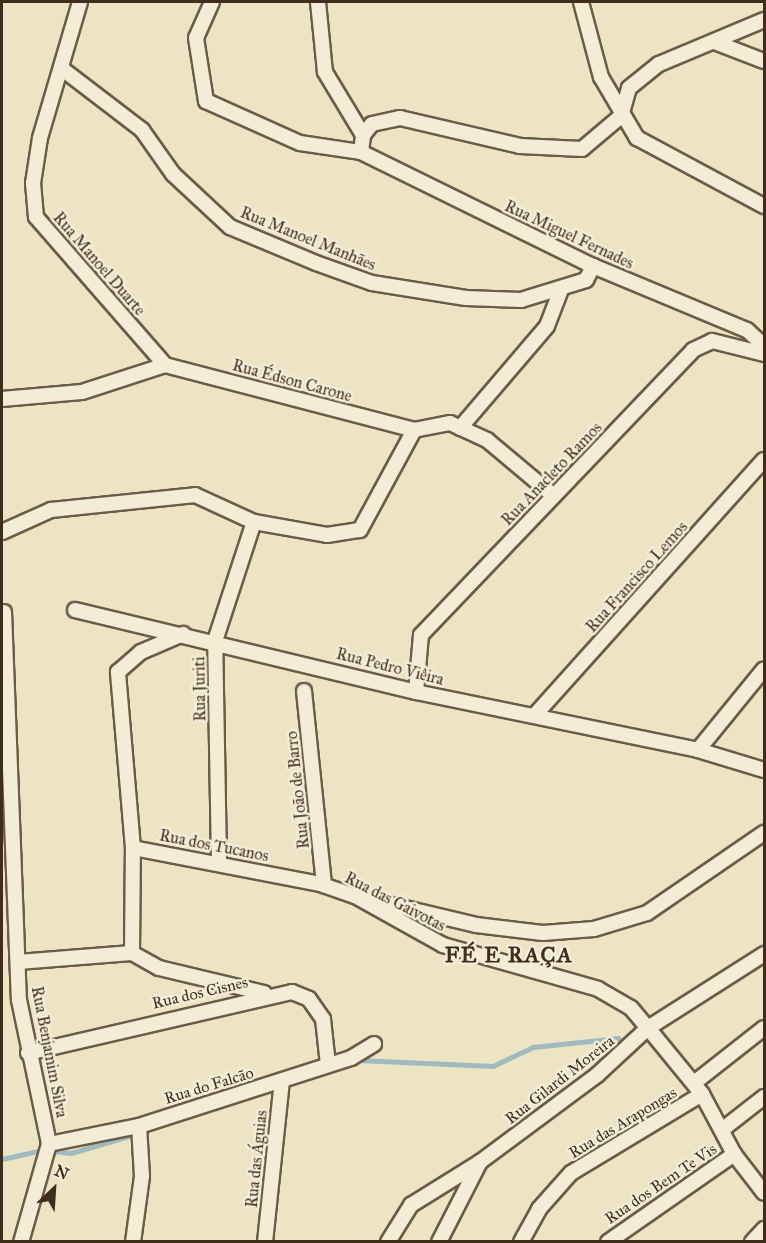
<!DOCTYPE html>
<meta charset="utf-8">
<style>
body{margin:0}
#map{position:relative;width:766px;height:1243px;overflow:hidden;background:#ede4c3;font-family:"IM FELL Great Primer",serif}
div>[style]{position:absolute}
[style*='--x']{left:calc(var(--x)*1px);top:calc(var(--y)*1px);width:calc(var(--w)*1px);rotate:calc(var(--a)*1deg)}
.stream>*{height:4.5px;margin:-2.25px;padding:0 2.25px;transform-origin:2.25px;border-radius:2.25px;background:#a0bbbf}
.roads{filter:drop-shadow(2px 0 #6b5c46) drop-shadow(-2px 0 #6b5c46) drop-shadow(0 2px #6b5c46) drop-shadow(0 -2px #6b5c46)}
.minor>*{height:14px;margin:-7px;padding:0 7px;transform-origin:7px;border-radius:7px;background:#f3edd8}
span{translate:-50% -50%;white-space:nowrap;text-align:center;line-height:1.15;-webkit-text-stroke:5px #f3edd8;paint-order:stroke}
.street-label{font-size:16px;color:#402e1c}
.district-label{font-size:22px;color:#402e1c;font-weight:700;letter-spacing:1.5px}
.frame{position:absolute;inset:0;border:3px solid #402e1c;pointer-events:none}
.north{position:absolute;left:24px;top:1159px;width:60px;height:60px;-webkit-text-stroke:4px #f3edd8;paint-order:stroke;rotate:25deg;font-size:16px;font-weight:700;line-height:24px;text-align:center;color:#402e1c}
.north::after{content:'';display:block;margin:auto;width:21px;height:27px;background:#402e1c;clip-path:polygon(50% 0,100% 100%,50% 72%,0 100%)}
</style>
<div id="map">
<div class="stream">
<div style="--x:358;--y:1060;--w:135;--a:2.5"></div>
<div style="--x:493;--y:1066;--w:44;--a:-25.4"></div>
<div style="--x:533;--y:1047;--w:86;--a:-6"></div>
<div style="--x:253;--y:1096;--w:60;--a:-18.4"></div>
<div style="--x:2;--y:1159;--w:42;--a:-12.4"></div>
<div style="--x:43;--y:1150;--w:28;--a:6"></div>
<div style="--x:71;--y:1153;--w:68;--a:-16.3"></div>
</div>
<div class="roads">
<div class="minor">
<div style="--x:80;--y:2;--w:142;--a:106.4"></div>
<div style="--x:40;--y:138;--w:46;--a:98.8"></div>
<div style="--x:33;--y:183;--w:34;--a:85"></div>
<div style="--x:36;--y:217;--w:196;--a:48.9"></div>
<div style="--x:212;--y:2;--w:39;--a:114"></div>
<div style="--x:196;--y:38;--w:64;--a:81"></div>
<div style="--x:206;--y:101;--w:103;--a:24.1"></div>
<div style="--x:300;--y:143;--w:62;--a:8.4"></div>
<div style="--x:361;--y:152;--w:258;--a:26.2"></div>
<div style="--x:593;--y:266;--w:167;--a:22.6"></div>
<div style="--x:747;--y:330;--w:23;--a:43"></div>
<div style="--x:318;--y:2;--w:70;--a:84.3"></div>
<div style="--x:325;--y:72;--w:74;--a:58.9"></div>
<div style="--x:581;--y:2;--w:78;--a:75.1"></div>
<div style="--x:601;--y:77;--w:71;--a:59.5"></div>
<div style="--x:637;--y:138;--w:144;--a:28.2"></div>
<div style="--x:717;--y:43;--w:50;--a:21"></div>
<div style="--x:61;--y:68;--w:102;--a:37.4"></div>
<div style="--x:142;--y:130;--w:54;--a:54.8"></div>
<div style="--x:173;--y:174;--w:78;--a:42.9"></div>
<div style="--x:230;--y:227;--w:93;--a:22.7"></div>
<div style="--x:316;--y:263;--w:59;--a:19.7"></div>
<div style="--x:372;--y:283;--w:95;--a:9.1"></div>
<div style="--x:466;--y:298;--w:55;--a:2.1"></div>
<div style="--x:521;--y:300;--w:68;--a:-17.1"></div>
<div style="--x:586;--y:280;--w:16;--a:-63"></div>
<div style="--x:361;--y:152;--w:17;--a:-83"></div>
<div style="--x:363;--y:135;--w:14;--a:-51"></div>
<div style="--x:372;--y:124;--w:29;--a:-12"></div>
<div style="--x:400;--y:118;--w:123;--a:13.1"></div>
<div style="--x:520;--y:146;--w:62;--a:2.8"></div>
<div style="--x:582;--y:149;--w:51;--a:-40.2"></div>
<div style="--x:621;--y:116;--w:29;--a:-74"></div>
<div style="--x:629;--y:88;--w:38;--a:-39"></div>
<div style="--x:659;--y:64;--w:114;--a:-22.7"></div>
<div style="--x:2;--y:399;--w:80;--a:-5"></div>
<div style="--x:82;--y:392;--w:87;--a:-18"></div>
<div style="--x:165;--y:365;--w:257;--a:14.6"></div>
<div style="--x:414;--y:430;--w:37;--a:-11"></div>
<div style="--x:450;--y:423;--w:41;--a:24.7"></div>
<div style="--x:487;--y:440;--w:87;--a:39.9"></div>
<div style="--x:460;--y:428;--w:134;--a:-49.5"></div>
<div style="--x:547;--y:326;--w:40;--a:-69"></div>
<div style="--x:2;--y:532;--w:54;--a:-24.2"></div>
<div style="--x:51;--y:510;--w:145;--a:-5.9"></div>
<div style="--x:195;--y:495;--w:65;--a:24.6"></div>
<div style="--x:254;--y:522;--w:74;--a:10.1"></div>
<div style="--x:327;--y:535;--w:33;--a:-9"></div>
<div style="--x:360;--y:530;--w:114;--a:-61.6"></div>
<div style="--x:75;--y:610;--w:351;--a:13.5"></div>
<div style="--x:416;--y:692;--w:288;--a:11.6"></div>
<div style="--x:698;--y:750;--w:69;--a:16.9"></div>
<div style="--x:4;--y:612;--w:388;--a:87.8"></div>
<div style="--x:19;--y:1000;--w:147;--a:78.2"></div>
<div style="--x:49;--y:1144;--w:102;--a:105.9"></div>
<div style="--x:304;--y:691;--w:195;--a:84.1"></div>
<div style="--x:416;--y:692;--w:57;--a:-85"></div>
<div style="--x:421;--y:635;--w:394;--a:-46.3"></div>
<div style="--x:693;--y:350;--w:21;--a:-25"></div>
<div style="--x:712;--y:341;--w:54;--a:14"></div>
<div style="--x:534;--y:716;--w:344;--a:-48.1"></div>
<div style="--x:698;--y:750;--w:104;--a:-50.8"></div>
<div style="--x:133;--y:848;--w:190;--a:10.9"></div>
<div style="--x:320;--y:884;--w:37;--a:19"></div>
<div style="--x:355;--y:896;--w:101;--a:29.1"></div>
<div style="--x:443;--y:945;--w:161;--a:15.8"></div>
<div style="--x:598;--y:989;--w:38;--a:30"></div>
<div style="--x:631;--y:1008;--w:26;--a:50"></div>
<div style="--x:648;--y:1028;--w:85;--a:50.7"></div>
<div style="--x:702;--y:1094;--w:68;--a:61.9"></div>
<div style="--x:734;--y:1154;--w:49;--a:52.4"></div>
<div style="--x:219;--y:861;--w:220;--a:-91"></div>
<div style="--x:215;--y:641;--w:125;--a:-71.9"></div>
<div style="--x:363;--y:898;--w:116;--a:13.4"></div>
<div style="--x:476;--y:925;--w:67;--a:6.8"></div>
<div style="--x:543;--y:933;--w:51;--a:-4.5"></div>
<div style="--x:594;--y:929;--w:55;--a:-16.8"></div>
<div style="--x:647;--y:913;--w:142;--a:-34.4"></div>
<div style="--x:132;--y:953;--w:105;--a:-89.5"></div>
<div style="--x:133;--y:848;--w:177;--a:-94.9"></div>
<div style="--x:118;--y:672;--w:30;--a:-41"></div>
<div style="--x:141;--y:652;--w:46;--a:-23.2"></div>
<div style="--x:18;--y:962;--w:114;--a:-4.5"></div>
<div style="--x:132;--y:953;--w:31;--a:29"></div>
<div style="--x:159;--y:968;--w:108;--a:13.4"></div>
<div style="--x:28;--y:1053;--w:271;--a:-13"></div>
<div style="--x:292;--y:992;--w:18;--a:22"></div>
<div style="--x:309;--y:999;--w:24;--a:55"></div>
<div style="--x:323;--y:1019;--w:46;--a:83.8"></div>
<div style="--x:694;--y:1083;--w:89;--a:-38.2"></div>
<div style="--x:723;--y:1129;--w:52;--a:-38"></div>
<div style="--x:49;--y:1144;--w:92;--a:-11.3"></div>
<div style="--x:139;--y:1126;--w:223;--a:-17.8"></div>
<div style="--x:351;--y:1058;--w:27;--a:-31"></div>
<div style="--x:133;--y:1242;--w:67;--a:-82.2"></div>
<div style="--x:142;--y:1176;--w:50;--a:-93.4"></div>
<div style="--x:265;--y:1242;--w:162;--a:-84"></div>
<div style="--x:388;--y:1242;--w:44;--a:-58.1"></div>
<div style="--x:411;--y:1205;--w:81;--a:-31.9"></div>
<div style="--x:439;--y:1242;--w:90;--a:-62.9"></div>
<div style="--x:480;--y:1162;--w:146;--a:-36.6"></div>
<div style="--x:597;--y:1075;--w:69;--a:-42.7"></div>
<div style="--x:648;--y:1028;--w:138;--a:-32.5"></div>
<div style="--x:521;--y:1242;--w:38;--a:-61"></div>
<div style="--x:539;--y:1209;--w:48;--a:-48.4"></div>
<div style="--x:571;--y:1173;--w:153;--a:-31.1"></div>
<div style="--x:608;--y:1242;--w:154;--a:-34.9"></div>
<div style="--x:752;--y:1242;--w:18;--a:-47"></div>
</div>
</div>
<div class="street-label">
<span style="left:569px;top:235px;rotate:25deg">Rua Miguel Fernades</span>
<span style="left:308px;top:239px;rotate:22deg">Rua Manoel Manhães</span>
<span style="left:99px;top:264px;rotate:49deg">Rua Manoel Duarte</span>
<span style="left:292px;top:381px;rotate:15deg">Rua Édson Carone</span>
<span style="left:552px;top:474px;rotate:-46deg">Rua Anacleto Ramos</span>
<span style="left:637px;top:577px;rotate:-48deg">Rua Francisco Lemos</span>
<span style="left:390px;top:667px;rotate:14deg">Rua Pedro Viêira</span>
<span style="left:200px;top:689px;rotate:-91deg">Rua Juriti</span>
<span style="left:298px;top:790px;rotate:-96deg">Rua João de Barro</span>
<span style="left:214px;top:846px;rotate:11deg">Rua dos Tucanos</span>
<span style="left:395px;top:902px;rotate:27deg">Rua das Gaivotas</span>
<span style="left:200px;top:993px;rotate:-13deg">Rua dos Cisnes</span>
<span style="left:49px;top:1052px;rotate:79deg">Rua Benjamim Silva</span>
<span style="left:560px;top:1080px;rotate:-38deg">Rua Gilardi Moreira</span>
<span style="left:209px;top:1086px;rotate:-17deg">Rua do Falcão</span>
<span style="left:623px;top:1123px;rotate:-31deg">Rua das Arapongas</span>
<span style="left:257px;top:1159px;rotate:-84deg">Rua das Águias</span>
<span style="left:661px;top:1184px;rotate:-34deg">Rua dos Bem Te Vis</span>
</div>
<div class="district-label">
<span style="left:509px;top:955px">FÉ E RAÇA</span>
</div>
<div class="frame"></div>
<div class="north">N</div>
</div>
